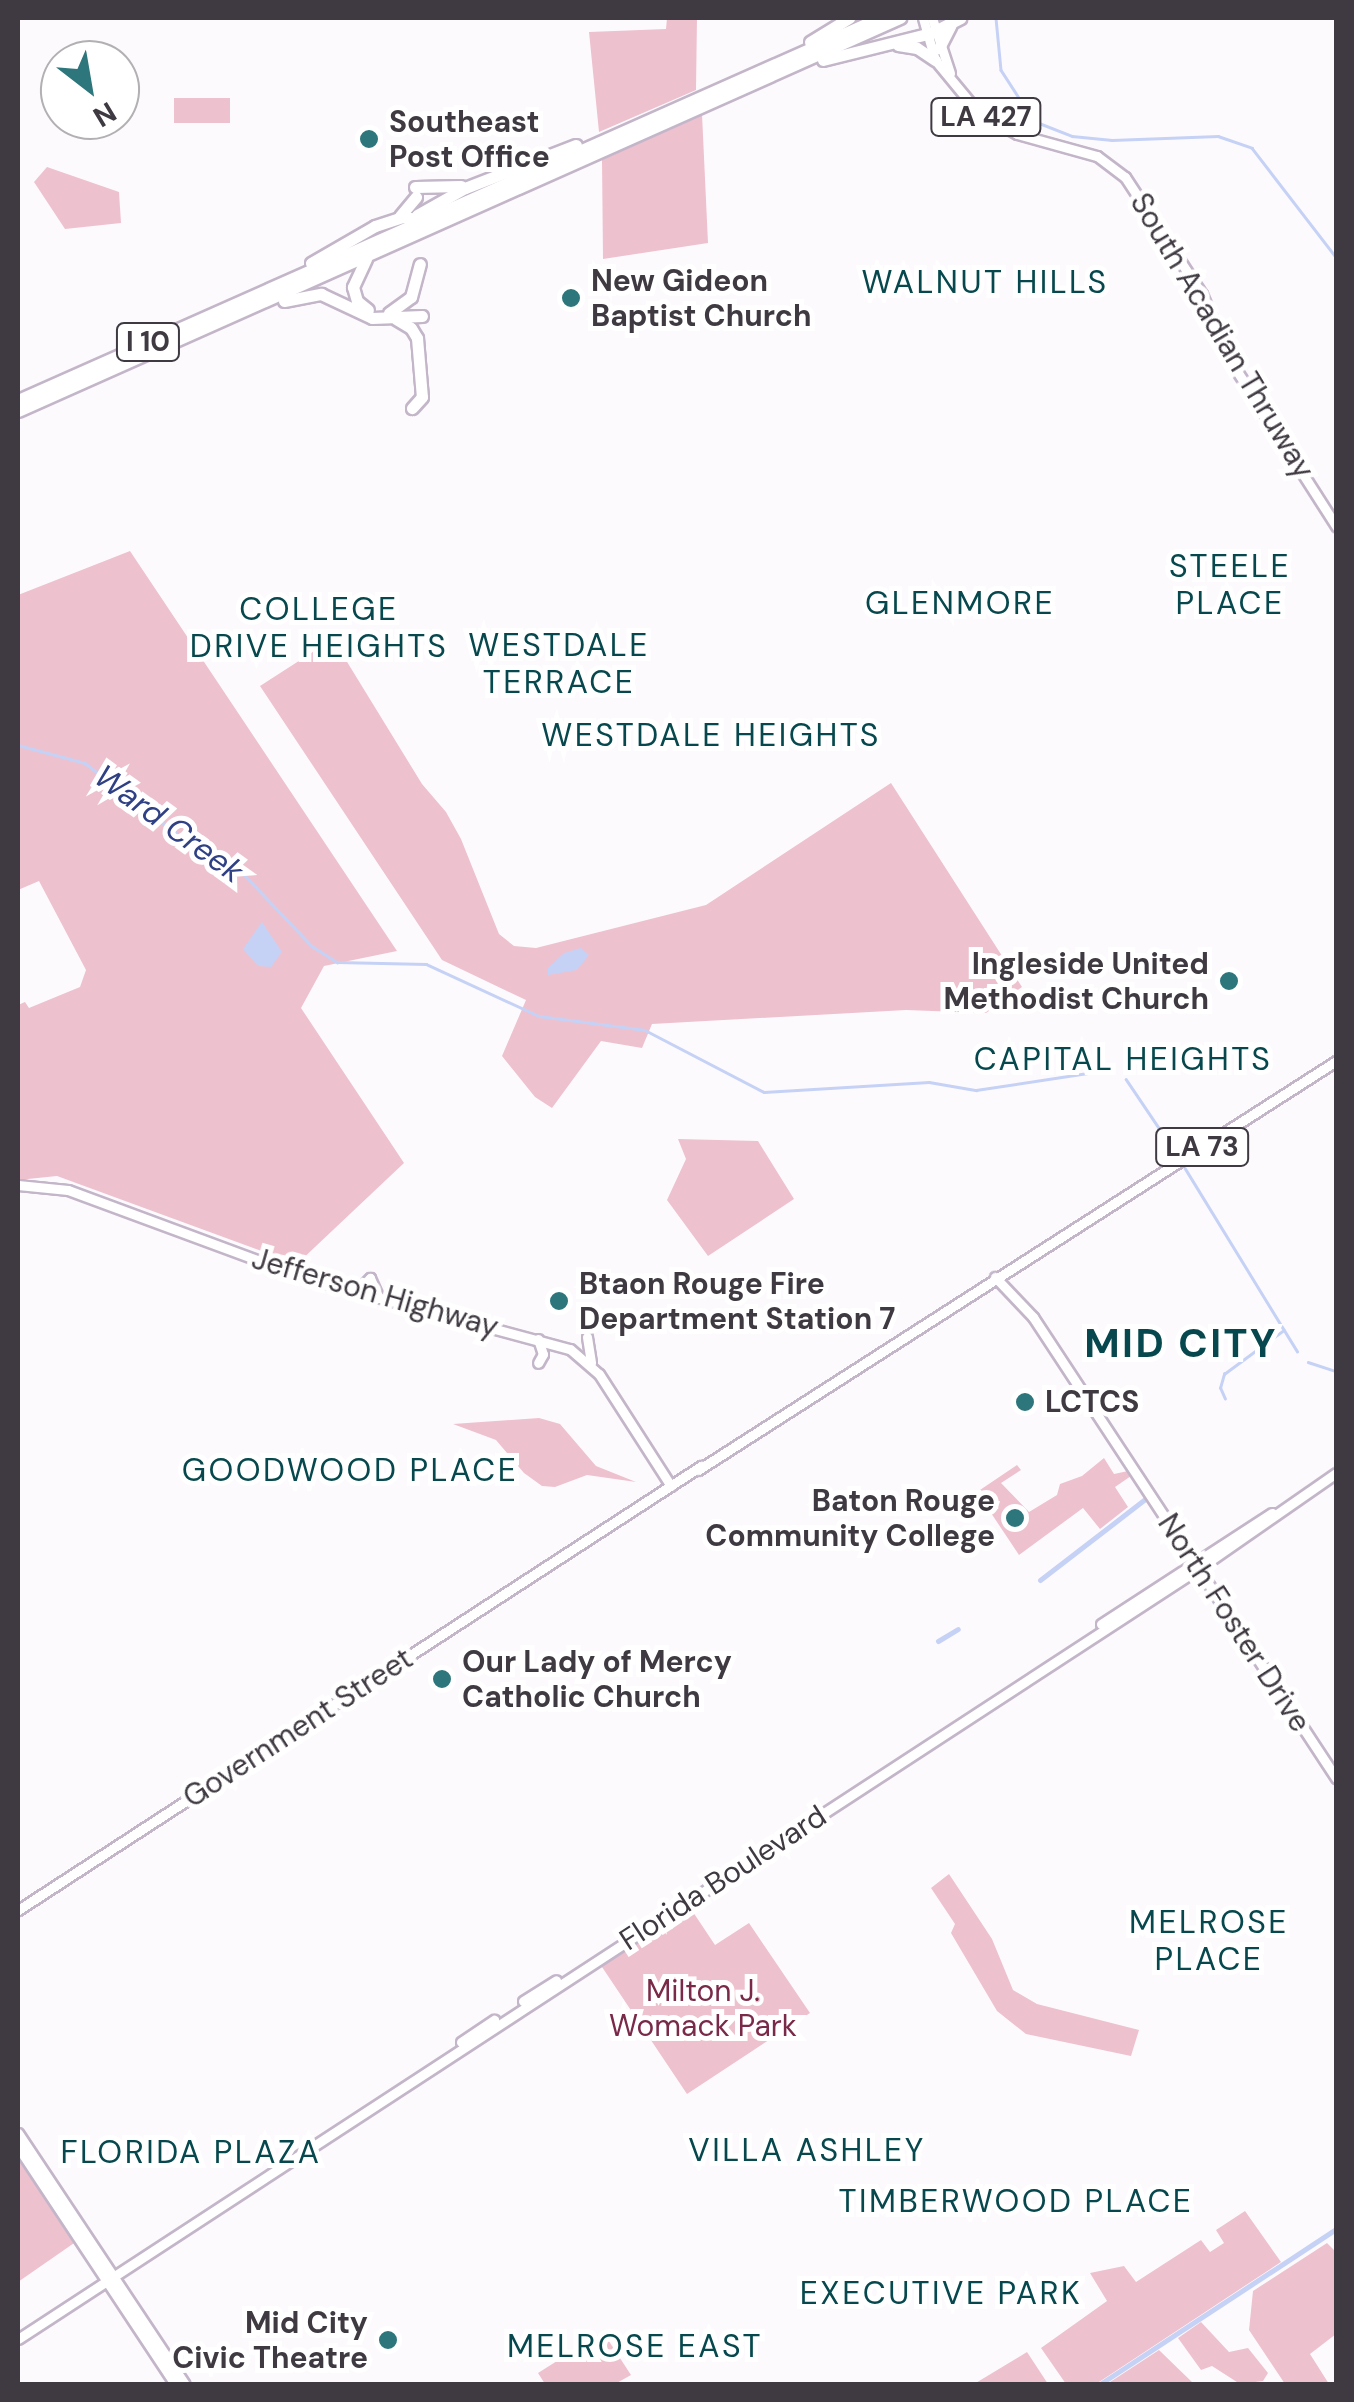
<!DOCTYPE html>
<style>
body{margin:0}
#map{position:relative;width:1354px;height:2402px;overflow:hidden;background:#fdfafe;font-family:"DM Sans",sans-serif}
div>[style]{position:absolute}
[style*='--x']{left:calc(var(--x)*1px);top:calc(var(--y)*1px);width:calc(var(--w)*1px);rotate:calc(var(--a)*1deg)}
.green>*{inset:0;background:#eec1ce;transform-origin:0 0}
.water>*{inset:0;background:#c5d2f5}
.stream>*{height:2.5px;margin:-1.25px;padding:0 1.25px;transform-origin:1.25px;border-radius:1.25px;background:#c5d2f5}
.canal>*{height:5px;margin:-2.5px;padding:0 2.5px;transform-origin:2.5px;border-radius:2.5px;background:#c5d2f5}
.roads{filter:drop-shadow(2px 0 #c3b6c9) drop-shadow(-2px 0 #c3b6c9) drop-shadow(0 2px #c3b6c9) drop-shadow(0 -2px #c3b6c9)}
.major>*{height:9px;margin:-4.5px;padding:0 4.5px;transform-origin:4.5px;border-radius:4.5px;background:#fff}
.highway>*{height:11px;margin:-5.5px;padding:0 5.5px;transform-origin:5.5px;border-radius:5.5px;background:#fff}
.dots>*{width:28px;height:28px;translate:-50% -50%;box-sizing:border-box;border:5px solid #fff;border-radius:50%}
span{translate:-50% -50%;white-space:nowrap;text-align:center;line-height:1.15;-webkit-text-stroke:10px #fff;paint-order:stroke}
.shield-label span{padding:2px 8px;background:#fff;border:2px solid;border-radius:8px;-webkit-text-stroke-width:0}
.shield-label{font-size:28px;color:#3f3a41;font-weight:700}
.poi-label{font-size:30px;color:#3f3a41;font-weight:700}
.left{translate:0 -50%;text-align:left}
.right{translate:-100% -50%;text-align:right}
.street-label{font-size:30px;color:#3f3a41}
.park-label{font-size:30px;color:#7a2a49}
.neighbourhood-label{font-size:32px;color:#06484d;letter-spacing:2.5px}
.water-label{font-size:32px;color:#2f4084;font-style:italic}
.district-label{font-size:40px;color:#06484d;font-weight:700;letter-spacing:2.5px}
.frame{position:absolute;inset:0;border:20px solid #3f3a41;pointer-events:none}
.north{position:absolute;left:40px;top:40px;width:100px;height:100px;box-sizing:border-box;background:#fff;border:2px solid #b2b0b3;border-radius:50%;rotate:149deg;font-size:28px;font-weight:700;line-height:40px;text-align:center;color:#3f3a41}
.north::after{content:'';display:block;margin:auto;width:35px;height:45px;background:#2c767c;clip-path:polygon(50% 0,100% 100%,50% 72%,0 100%)}
</style>
<div id="map">
<div class="green">
<div style="clip-path:polygon(667px 18px,697px 18px,696px 90px,599px 132px,589px 32px,666px 29px)"></div>
<div style="left:230px;top:98px;width:25px;height:56px;rotate:90deg"></div>
<div style="clip-path:polygon(702px 114px,708px 243px,603px 259px,602px 160px)"></div>
<div style="clip-path:polygon(47px 167px,119px 192px,121px 223px,65px 229px,34px 182px)"></div>
<div style="clip-path:polygon(130px 551px,397px 951px,324px 966px,301px 1008px,404px 1163px,297px 1264px,57px 1176px,18px 1180px,18px 1005px,25px 1002px,29px 1008px,80px 987px,86px 970px,39px 881px,18px 890px,18px 595px)"></div>
<div style="clip-path:polygon(333px 639px,422px 784px,446px 812px,461px 839px,499px 934px,514px 946px,536px 948px,706px 905px,891px 783px,1022px 987px,986px 1013px,906px 1010px,652px 1024px,642px 1048px,601px 1041px,552px 1108px,535px 1097px,502px 1056px,526px 1000px,442px 960px,260px 686px)"></div>
<div style="clip-path:polygon(678px 1139px,758px 1141px,794px 1199px,708px 1256px,667px 1200px,686px 1159px)"></div>
<div style="clip-path:polygon(539px 1418px,560px 1424px,596px 1466px,636px 1482px,587px 1475px,555px 1487px,542px 1486px,524px 1473px,496px 1440px,453px 1424px)"></div>
<div style="clip-path:polygon(1104px 1458px,1114px 1474px,1128px 1471px,1131px 1476px,1115px 1487px,1128px 1507px,1100px 1529px,1083px 1508px,1019px 1555px,977px 1492px,1017px 1465px,1021px 1470px,1001px 1483px,1029px 1512px,1057px 1495px,1060px 1484px,1082px 1476px)"></div>
<div style="clip-path:polygon(949px 1874px,992px 1939px,1013px 1990px,1037px 2004px,1139px 2030px,1131px 2056px,1026px 2034px,997px 2011px,951px 1933px,955px 1924px,931px 1888px)"></div>
<div style="clip-path:polygon(689px 1906px,715px 1945px,749px 1923px,810px 2013px,687px 2094px,600px 1964px)"></div>
<div style="clip-path:polygon(18px 2151px,77px 2241px,18px 2282px)"></div>
<div style="clip-path:polygon(1245px 2211px,1281px 2262px,1096px 2384px,1066px 2384px,1041px 2348px,1107px 2301px,1090px 2273px,1124px 2266px,1136px 2282px,1201px 2240px,1210px 2252px,1224px 2243px,1216px 2230px)"></div>
<div style="clip-path:polygon(1327px 2243px,1336px 2252px,1336px 2334px,1310px 2354px,1329px 2384px,1285px 2384px,1249px 2330px,1253px 2291px)"></div>
<div style="clip-path:polygon(1201px 2322px,1229px 2352px,1248px 2348px,1268px 2373px,1263px 2381px,1240px 2384px,1212px 2366px,1201px 2370px,1178px 2338px)"></div>
<div style="clip-path:polygon(603px 2332px,631px 2375px,615px 2384px,545px 2384px,538px 2373px)"></div>
<div style="clip-path:polygon(1159px 2350px,1194px 2384px,1107px 2384px)"></div>
<div style="clip-path:polygon(1027px 2352px,1048px 2384px,974px 2384px)"></div>
</div>
<div class="water">
<div style="clip-path:polygon(262px 922px,282px 952px,271px 967px,258px 966px,243px 949px)"></div>
<div style="clip-path:polygon(581px 948px,589px 955px,577px 970px,548px 975px,548px 968px,564px 953px)"></div>
</div>
<div class="stream">
<div style="--x:996;--y:18;--w:52;--a:84.5"></div>
<div style="--x:1001;--y:70;--w:61;--a:57.1"></div>
<div style="--x:1034;--y:121;--w:41;--a:21.5"></div>
<div style="--x:1072;--y:136;--w:40;--a:5.7"></div>
<div style="--x:1112;--y:140;--w:106;--a:-2.2"></div>
<div style="--x:1218;--y:136;--w:36;--a:19"></div>
<div style="--x:1252;--y:148;--w:138;--a:52.4"></div>
<div style="--x:18;--y:745;--w:69;--a:15"></div>
<div style="--x:85;--y:763;--w:130;--a:37.5"></div>
<div style="--x:188;--y:842;--w:52;--a:26.1"></div>
<div style="--x:235;--y:865;--w:112;--a:46.5"></div>
<div style="--x:312;--y:946;--w:30;--a:33"></div>
<div style="--x:337;--y:962;--w:89;--a:1.3"></div>
<div style="--x:426;--y:964;--w:124;--a:24.7"></div>
<div style="--x:539;--y:1016;--w:107;--a:7.5"></div>
<div style="--x:645;--y:1030;--w:134;--a:27.5"></div>
<div style="--x:764;--y:1092;--w:165;--a:-3.5"></div>
<div style="--x:929;--y:1082;--w:48;--a:9.7"></div>
<div style="--x:976;--y:1090;--w:126;--a:-8.6"></div>
<div style="--x:1126;--y:1079;--w:89;--a:56"></div>
<div style="--x:1185;--y:1168;--w:215;--a:58.5"></div>
<div style="--x:1308;--y:1362;--w:29;--a:18"></div>
<div style="--x:1225;--y:1399;--w:12;--a:-114"></div>
<div style="--x:1220;--y:1388;--w:15;--a:-74"></div>
<div style="--x:1224;--y:1374;--w:74;--a:-36.3"></div>
</div>
<div class="canal">
<div style="--x:1040;--y:1580;--w:133;--a:-37.6"></div>
<div style="--x:938;--y:1641;--w:23;--a:-31"></div>
<div style="--x:1100;--y:2384;--w:282;--a:-33.3"></div>
</div>
<div class="roads">
<div class="major">
<div style="--x:923;--y:18;--w:44;--a:74.1"></div>
<div style="--x:935;--y:60;--w:67;--a:50.4"></div>
<div style="--x:978;--y:112;--w:45;--a:29.4"></div>
<div style="--x:1017;--y:134;--w:83;--a:15.4"></div>
<div style="--x:1097;--y:156;--w:35;--a:37"></div>
<div style="--x:1125;--y:177;--w:140;--a:56.7"></div>
<div style="--x:1202;--y:294;--w:68;--a:67.6"></div>
<div style="--x:1228;--y:357;--w:201;--a:57.4"></div>
<div style="--x:932;--y:18;--w:58;--a:71.9"></div>
<div style="--x:18;--y:1185;--w:50;--a:5.7"></div>
<div style="--x:68;--y:1190;--w:254;--a:20.3"></div>
<div style="--x:306;--y:1278;--w:273;--a:15.1"></div>
<div style="--x:570;--y:1349;--w:38;--a:41"></div>
<div style="--x:599;--y:1374;--w:133;--a:57.3"></div>
<div style="--x:995;--y:1277;--w:55;--a:46.5"></div>
<div style="--x:1033;--y:1317;--w:552;--a:56.68"></div>
<div style="--x:356;--y:1292;--w:20;--a:-45"></div>
<div style="--x:370;--y:1278;--w:22;--a:66"></div>
<div style="--x:587;--y:1337;--w:26;--a:81"></div>
<div style="--x:538;--y:1339;--w:16;--a:72"></div>
<div style="--x:543;--y:1354;--w:10;--a:119"></div>
<div style="--x:698;--y:1470;--w:758;--a:-32.66"></div>
<div style="--x:1101;--y:1624;--w:204;--a:-33"></div>
<div style="--x:18;--y:1910;--w:815;--a:-33.03"></div>
<div style="--x:523;--y:2001;--w:39;--a:-32"></div>
<div style="--x:461;--y:2042;--w:40;--a:-34"></div>
<div style="--x:18;--y:2133;--w:301;--a:56.4"></div>
<div style="--x:18;--y:2147;--w:284;--a:56.5"></div>
<div style="--x:18;--y:2339;--w:1409;--a:-33.13"></div>
<div style="--x:1198;--y:1569;--w:168;--a:-34.8"></div>
</div>
<div class="highway">
<div style="--x:810;--y:42;--w:46;--a:-31.6"></div>
<div style="--x:898;--y:45;--w:19;--a:9"></div>
<div style="--x:917;--y:48;--w:22;--a:34"></div>
<div style="--x:939;--y:48;--w:25;--a:-63"></div>
<div style="--x:823;--y:60;--w:111;--a:-14"></div>
<div style="--x:931;--y:33;--w:33;--a:-27"></div>
<div style="--x:415;--y:187;--w:46;--a:-1.2"></div>
<div style="--x:417;--y:215;--w:55;--a:-29.4"></div>
<div style="--x:465;--y:188;--w:119;--a:-21.2"></div>
<div style="--x:400;--y:216;--w:25;--a:-50"></div>
<div style="--x:366;--y:259;--w:31;--a:115"></div>
<div style="--x:353;--y:287;--w:15;--a:74"></div>
<div style="--x:357;--y:301;--w:14;--a:39"></div>
<div style="--x:311;--y:263;--w:74;--a:-30"></div>
<div style="--x:375;--y:226;--w:29;--a:-18"></div>
<div style="--x:403;--y:217;--w:14;--a:8"></div>
<div style="--x:284;--y:301;--w:38;--a:-11"></div>
<div style="--x:321;--y:294;--w:56;--a:25.2"></div>
<div style="--x:372;--y:318;--w:50;--a:-2.3"></div>
<div style="--x:389;--y:313;--w:27;--a:-36"></div>
<div style="--x:411;--y:297;--w:34;--a:-75"></div>
<div style="--x:396;--y:319;--w:17;--a:31"></div>
<div style="--x:411;--y:328;--w:12;--a:59"></div>
<div style="--x:417;--y:338;--w:59;--a:85.2"></div>
<div style="--x:422;--y:397;--w:15;--a:132"></div>
<div style="--x:18;--y:400;--w:942;--a:-23.93"></div>
<div style="--x:18;--y:411;--w:966;--a:-24.02"></div>
</div>
</div>
<div class="dots">
<div style="left:369px;top:139px;background:#2c767c"></div>
<div style="left:571px;top:298px;background:#2c767c"></div>
<div style="left:1229px;top:981px;background:#2c767c"></div>
<div style="left:559px;top:1301px;background:#2c767c"></div>
<div style="left:1025px;top:1402px;background:#2c767c"></div>
<div style="left:1015px;top:1518px;background:#2c767c"></div>
<div style="left:442px;top:1679px;background:#2c767c"></div>
<div style="left:388px;top:2340px;background:#2c767c"></div>
</div>
<div class="shield-label">
<span style="left:986px;top:117px">LA 427</span>
<span style="left:148px;top:342px">I 10</span>
<span style="left:1202px;top:1147px">LA 73</span>
</div>
<div class="poi-label">
<span class="left" style="left:389px;top:139px">Southeast<br>Post Office</span>
<span class="left" style="left:591px;top:298px">New Gideon<br>Baptist Church</span>
<span class="right" style="left:1209px;top:981px">Ingleside United<br>Methodist Church</span>
<span class="left" style="left:579px;top:1301px">Btaon Rouge Fire<br>Department Station 7</span>
<span class="left" style="left:1045px;top:1402px">LCTCS</span>
<span class="right" style="left:995px;top:1518px">Baton Rouge<br>Community College</span>
<span class="left" style="left:462px;top:1679px">Our Lady of Mercy<br>Catholic Church</span>
<span class="right" style="left:368px;top:2340px">Mid City<br>Civic Theatre</span>
</div>
<div class="street-label">
<span style="left:1222px;top:336px;rotate:59deg">South Acadian Thruway</span>
<span style="left:375px;top:1293px;rotate:16deg">Jefferson Highway</span>
<span style="left:1234px;top:1623px;rotate:57deg">North Foster Drive</span>
<span style="left:298px;top:1728px;rotate:-33deg">Government Street</span>
<span style="left:723px;top:1878px;rotate:-33deg">Florida Boulevard</span>
</div>
<div class="park-label">
<span style="left:703px;top:2008px">Milton J.<br>Womack Park</span>
</div>
<div class="neighbourhood-label">
<span style="left:985px;top:282px">WALNUT HILLS</span>
<span style="left:1230px;top:585px">STEELE<br>PLACE</span>
<span style="left:960px;top:603px">GLENMORE</span>
<span style="left:319px;top:628px">COLLEGE<br>DRIVE HEIGHTS</span>
<span style="left:559px;top:664px">WESTDALE<br>TERRACE</span>
<span style="left:711px;top:735px">WESTDALE HEIGHTS</span>
<span style="left:1123px;top:1059px">CAPITAL HEIGHTS</span>
<span style="left:350px;top:1470px">GOODWOOD PLACE</span>
<span style="left:1209px;top:1941px">MELROSE<br>PLACE</span>
<span style="left:807px;top:2150px">VILLA ASHLEY</span>
<span style="left:191px;top:2152px">FLORIDA PLAZA</span>
<span style="left:1016px;top:2201px">TIMBERWOOD PLACE</span>
<span style="left:941px;top:2293px">EXECUTIVE PARK</span>
<span style="left:635px;top:2346px">MELROSE EAST</span>
</div>
<div class="water-label">
<span style="left:169px;top:824px;rotate:36deg">Ward Creek</span>
</div>
<div class="district-label">
<span style="left:1181px;top:1343px">MID CITY</span>
</div>
<div class="frame"></div>
<div class="north">N</div>
</div>
